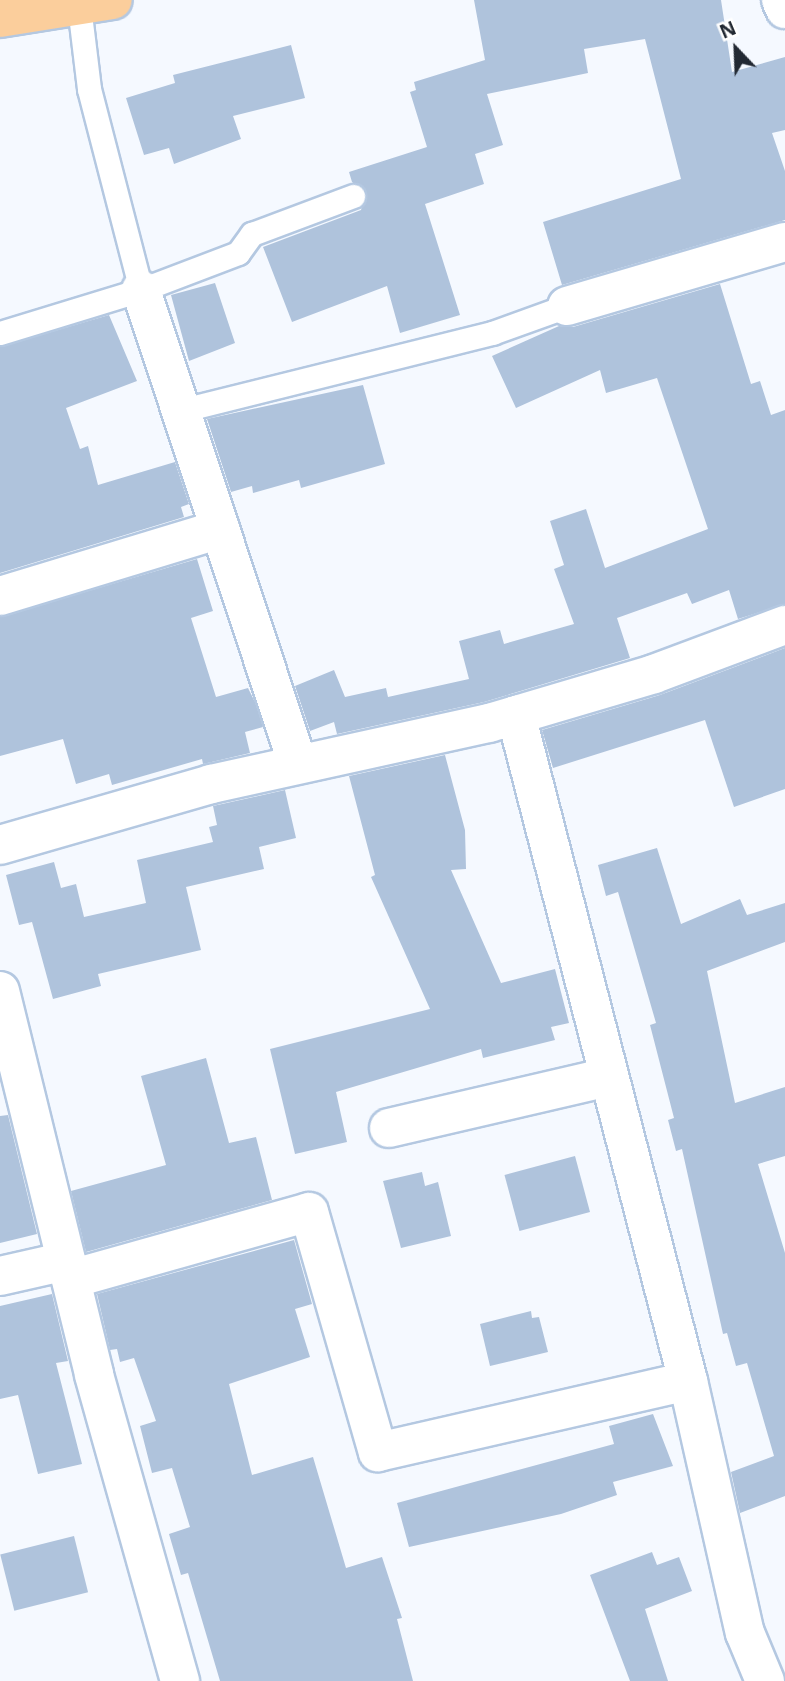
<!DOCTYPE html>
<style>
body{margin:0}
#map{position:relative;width:785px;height:1681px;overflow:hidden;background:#f5f9ff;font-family:"Noto Sans",sans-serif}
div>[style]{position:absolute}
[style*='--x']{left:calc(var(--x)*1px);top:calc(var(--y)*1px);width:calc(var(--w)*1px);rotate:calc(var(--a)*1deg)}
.building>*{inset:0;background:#afc3dc;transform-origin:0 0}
.roads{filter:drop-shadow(2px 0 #b4c8e1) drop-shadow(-2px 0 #b4c8e1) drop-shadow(0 2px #b4c8e1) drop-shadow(0 -2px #b4c8e1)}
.service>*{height:23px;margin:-11.5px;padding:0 11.5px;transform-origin:11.5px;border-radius:11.5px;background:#fff}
.minor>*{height:38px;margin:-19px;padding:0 19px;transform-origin:19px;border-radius:19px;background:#fff}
.trunk>*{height:38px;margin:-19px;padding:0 19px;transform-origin:19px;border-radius:19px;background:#fbce9c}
span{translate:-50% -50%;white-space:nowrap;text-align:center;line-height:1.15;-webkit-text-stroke:6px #fff;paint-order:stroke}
.north{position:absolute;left:701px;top:14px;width:70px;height:70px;-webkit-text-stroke:5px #fff;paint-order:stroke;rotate:337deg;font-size:19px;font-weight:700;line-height:28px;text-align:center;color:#222933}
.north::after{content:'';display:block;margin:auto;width:24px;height:32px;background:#222933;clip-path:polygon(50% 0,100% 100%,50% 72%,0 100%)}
</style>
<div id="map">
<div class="building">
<div style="clip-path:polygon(474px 0,721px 0,732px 72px,785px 57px,785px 130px,772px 133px,785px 171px,785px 220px,562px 285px,543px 222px,681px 179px,645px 39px,584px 49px,588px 73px,487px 94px,503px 145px,475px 154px,484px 184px,425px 204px,460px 315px,400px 333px,387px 286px,292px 322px,263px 247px,361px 210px,366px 192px,352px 182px,349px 172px,427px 147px,410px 92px,416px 90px,414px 82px,485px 60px)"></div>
<div style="clip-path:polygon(291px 45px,305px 98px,233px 116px,241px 139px,174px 164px,169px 148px,144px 155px,126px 98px,175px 83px,173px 75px)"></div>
<div style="clip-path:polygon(215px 283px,235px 343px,189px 361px,171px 295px)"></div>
<div style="clip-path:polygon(720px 284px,751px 384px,760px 381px,771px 415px,785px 410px,785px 604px,738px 619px,729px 590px,692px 604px,687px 593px,617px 618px,630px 658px,484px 702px,337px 734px,334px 722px,310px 731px,295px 686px,334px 670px,345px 697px,386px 688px,388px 697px,469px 679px,459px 641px,500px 630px,504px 644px,574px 624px,554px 569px,564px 565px,550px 521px,586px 509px,605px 568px,708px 529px,657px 378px,606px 393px,600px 370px,516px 408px,492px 356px,559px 326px,573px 327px)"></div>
<div style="clip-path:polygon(109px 315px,137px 381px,66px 408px,80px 449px,88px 446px,98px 485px,175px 462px,189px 504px,181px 507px,184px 517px,0 573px,0 347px)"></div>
<div style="clip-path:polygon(363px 385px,385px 464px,301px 488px,299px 480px,253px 493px,252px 486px,231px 492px,207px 419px)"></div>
<div style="clip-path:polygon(197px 559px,213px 611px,191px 618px,216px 697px,248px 688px,255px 702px,263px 727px,245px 732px,250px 753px,203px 764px,202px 759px,112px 785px,109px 774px,76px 784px,63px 739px,0 756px,0 617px)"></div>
<div style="clip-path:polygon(785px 648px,785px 789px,734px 807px,705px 720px,553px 768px,542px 730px,660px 695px)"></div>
<div style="clip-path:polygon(445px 755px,465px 830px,466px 869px,451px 870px,501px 983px,555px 969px,569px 1023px,551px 1027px,555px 1040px,483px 1058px,481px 1049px,336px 1092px,347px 1142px,295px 1154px,270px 1049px,430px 1009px,371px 877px,375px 875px,349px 776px)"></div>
<div style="clip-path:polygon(285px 790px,296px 838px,259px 847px,264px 869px,186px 887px,201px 950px,98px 974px,101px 986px,53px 999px,32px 922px,19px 925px,6px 875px,54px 862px,61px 888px,76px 884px,84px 917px,146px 903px,137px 860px,213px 842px,209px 827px,217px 825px,213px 806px)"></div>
<div style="clip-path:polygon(657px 848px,681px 924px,740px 899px,747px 915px,785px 903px,785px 942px,707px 971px,735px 1103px,785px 1087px,785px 1156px,758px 1164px,785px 1253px,785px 1496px,740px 1513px,731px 1472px,774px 1456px,747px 1363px,736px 1366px,727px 1333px,723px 1334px,682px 1149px,676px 1151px,668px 1120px,674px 1118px,650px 1025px,656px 1023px,618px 892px,606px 896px,598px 865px)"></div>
<div style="clip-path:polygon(206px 1058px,229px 1143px,256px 1137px,272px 1200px,86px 1252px,71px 1191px,166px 1165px,141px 1076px)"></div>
<div style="clip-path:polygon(8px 1115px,37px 1234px,0 1243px,0 1116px)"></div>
<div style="left:575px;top:1156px;width:58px;height:73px;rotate:75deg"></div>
<div style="clip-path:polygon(422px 1172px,425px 1186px,438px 1182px,451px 1236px,401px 1248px,383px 1181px)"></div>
<div style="clip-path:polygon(294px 1240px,312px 1304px,295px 1309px,310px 1357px,229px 1384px,252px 1475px,313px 1457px,346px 1568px,382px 1557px,402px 1618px,397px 1619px,413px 1681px,220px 1681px,188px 1573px,181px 1575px,169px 1534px,190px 1527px,172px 1468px,152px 1473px,140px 1426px,156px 1421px,134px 1358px,120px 1362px,117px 1349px,110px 1350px,97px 1294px)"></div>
<div style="clip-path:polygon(52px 1294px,68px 1361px,56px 1363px,82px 1464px,38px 1474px,18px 1395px,0 1399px,0 1306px)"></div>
<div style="clip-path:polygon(531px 1311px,532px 1318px,539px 1317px,548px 1352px,490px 1366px,480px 1324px)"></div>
<div style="clip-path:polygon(653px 1414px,673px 1466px,613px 1482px,617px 1495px,561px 1514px,409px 1547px,397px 1503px,614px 1444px,609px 1426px)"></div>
<div style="left:74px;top:1536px;width:58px;height:76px;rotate:76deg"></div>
<div style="clip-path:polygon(652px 1552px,657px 1565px,679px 1557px,692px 1591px,645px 1609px,668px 1681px,630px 1681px,590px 1575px)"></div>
</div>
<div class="roads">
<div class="service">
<div style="--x:79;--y:6;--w:84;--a:83.1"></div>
<div style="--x:89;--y:89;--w:208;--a:75.5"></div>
<div style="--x:0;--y:333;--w:147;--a:-17"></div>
<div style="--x:141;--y:290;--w:104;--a:-20.9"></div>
<div style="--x:238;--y:253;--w:24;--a:-54"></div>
<div style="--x:252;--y:234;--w:108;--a:-20.6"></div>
<div style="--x:179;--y:411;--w:323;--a:-14"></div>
<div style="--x:492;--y:333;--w:80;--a:-19.8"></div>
</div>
<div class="minor">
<div style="--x:781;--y:0;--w:10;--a:66"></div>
<div style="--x:141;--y:290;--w:499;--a:71.7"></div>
<div style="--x:567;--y:306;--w:227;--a:-16.4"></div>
<div style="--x:0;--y:596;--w:230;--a:-16.9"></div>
<div style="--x:516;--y:715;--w:688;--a:75.52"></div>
<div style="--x:688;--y:1381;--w:258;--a:77.3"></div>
<div style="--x:745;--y:1633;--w:52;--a:67.4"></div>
<div style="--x:0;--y:845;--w:220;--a:-16.1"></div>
<div style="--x:211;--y:784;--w:285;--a:-12.4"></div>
<div style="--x:489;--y:723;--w:172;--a:-16.5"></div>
<div style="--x:654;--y:674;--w:140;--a:-20.5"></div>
<div style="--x:0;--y:991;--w:395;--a:76.2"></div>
<div style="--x:94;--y:1375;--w:318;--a:74.3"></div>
<div style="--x:389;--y:1128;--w:226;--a:-13.1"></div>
<div style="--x:0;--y:1276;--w:68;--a:-12.8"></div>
<div style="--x:71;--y:1279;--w:247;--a:-15.7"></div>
<div style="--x:309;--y:1212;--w:250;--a:74"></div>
<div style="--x:378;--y:1452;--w:318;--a:-12.9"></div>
</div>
<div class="trunk">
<div style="--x:0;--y:18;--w:114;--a:-9.1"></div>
</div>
</div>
<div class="north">N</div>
</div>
